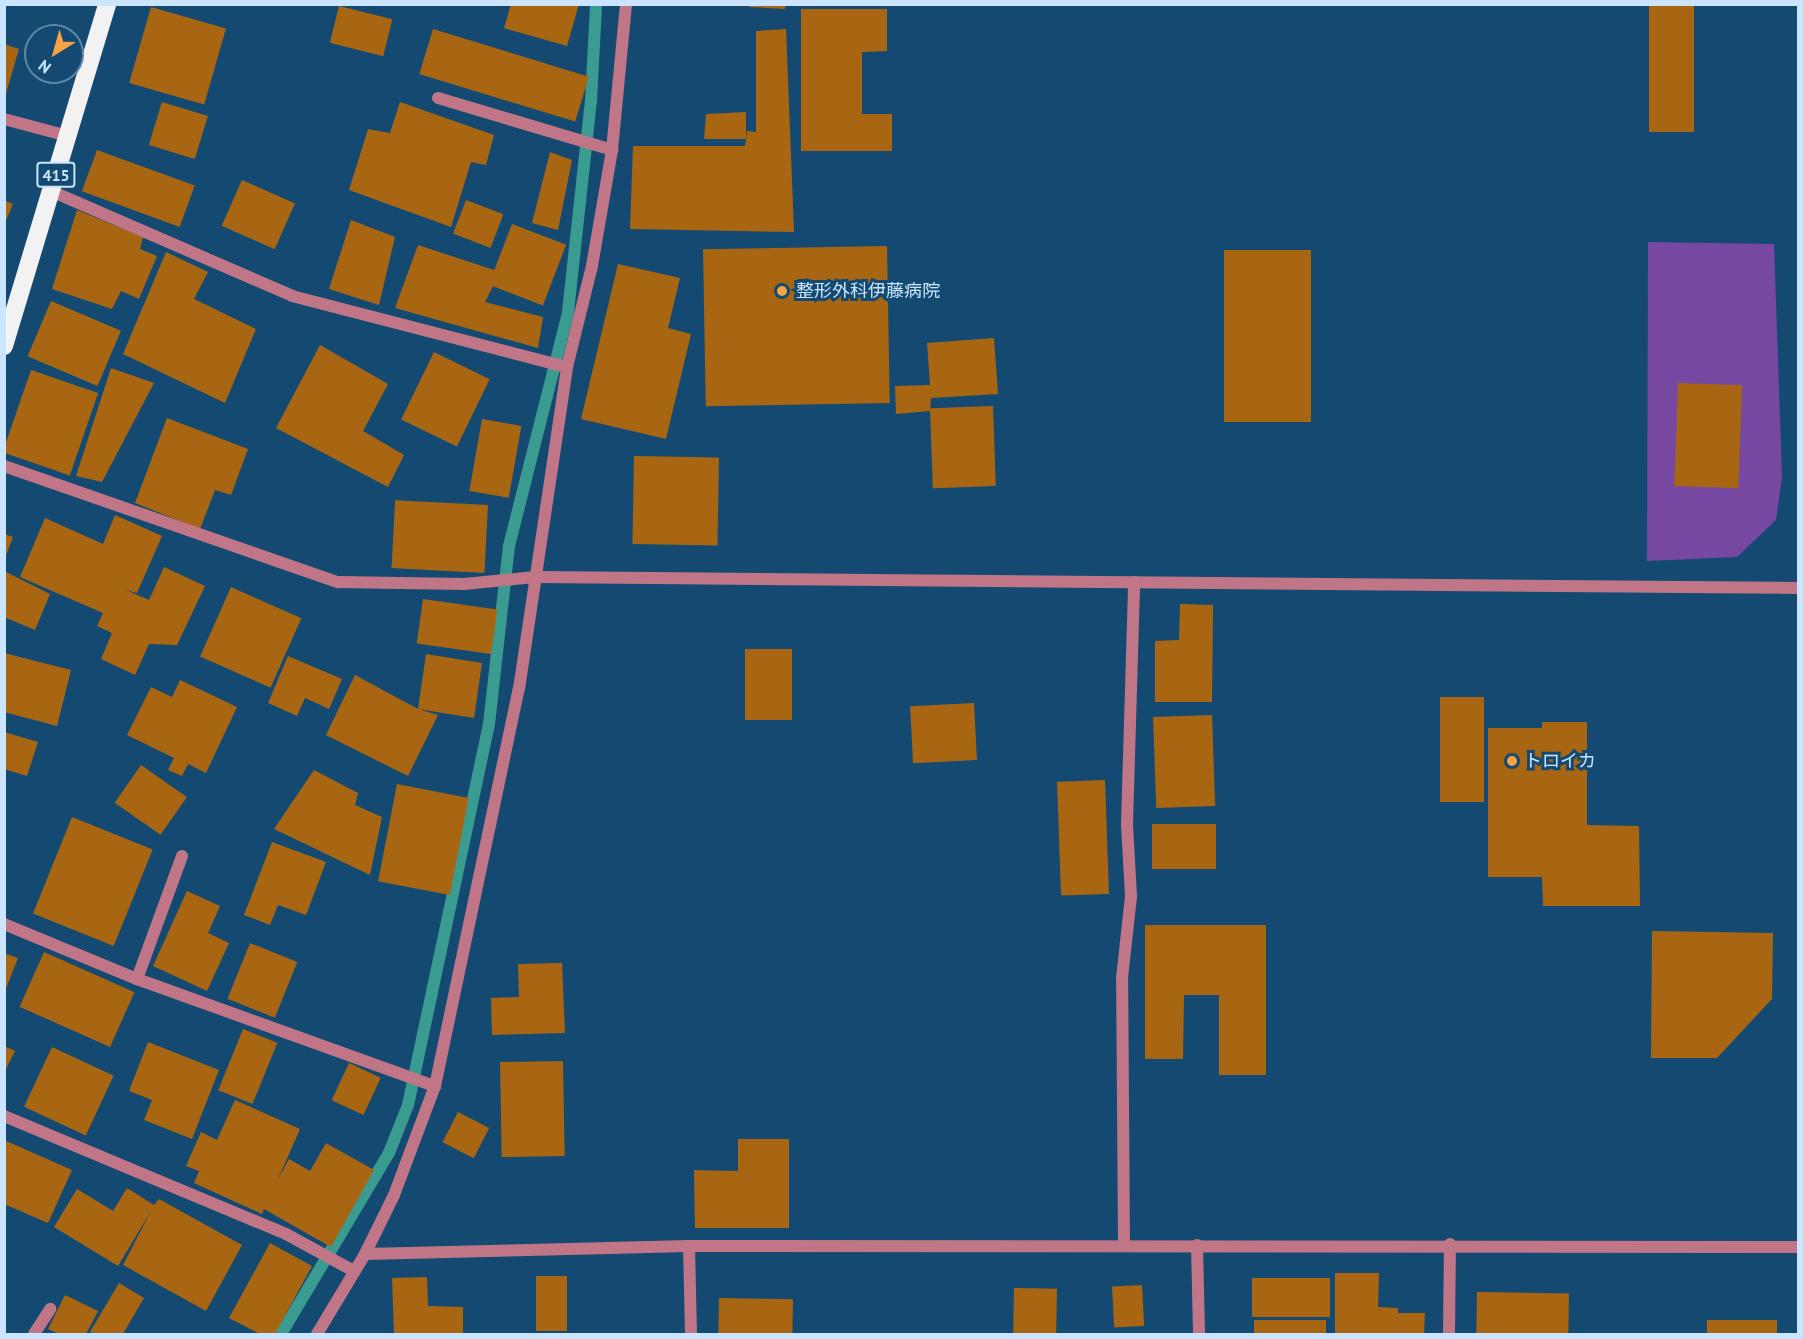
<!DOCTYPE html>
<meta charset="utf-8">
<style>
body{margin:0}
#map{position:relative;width:1803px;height:1339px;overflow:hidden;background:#144a71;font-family:"PT Sans","Noto Sans JP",sans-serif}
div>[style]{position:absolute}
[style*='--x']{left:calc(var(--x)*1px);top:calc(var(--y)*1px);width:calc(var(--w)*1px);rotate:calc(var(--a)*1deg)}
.green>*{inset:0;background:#7648a2}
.stream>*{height:12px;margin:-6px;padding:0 6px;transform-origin:6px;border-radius:6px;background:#3a9c91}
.building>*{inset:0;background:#a86612;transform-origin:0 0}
.lane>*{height:12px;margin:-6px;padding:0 6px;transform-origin:6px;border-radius:6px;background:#c07687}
.street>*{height:12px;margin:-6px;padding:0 6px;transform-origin:6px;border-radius:6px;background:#c07687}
.highway>*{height:18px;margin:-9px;padding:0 9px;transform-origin:9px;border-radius:9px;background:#f2f2f2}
.dots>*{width:16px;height:16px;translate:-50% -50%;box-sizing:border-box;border:3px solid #144a71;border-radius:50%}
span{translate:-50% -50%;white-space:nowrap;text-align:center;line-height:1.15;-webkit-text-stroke:6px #144a71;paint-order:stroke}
.shield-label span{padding:2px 4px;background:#144a71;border:2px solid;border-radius:4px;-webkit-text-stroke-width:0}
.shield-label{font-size:16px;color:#cae5fd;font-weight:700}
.poi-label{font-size:18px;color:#cae5fd}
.left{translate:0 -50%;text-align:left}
.frame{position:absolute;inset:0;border:6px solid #cae5fd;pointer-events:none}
.north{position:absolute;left:24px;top:24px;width:60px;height:60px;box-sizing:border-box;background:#144a71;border:2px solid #5d88a9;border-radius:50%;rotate:217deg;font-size:16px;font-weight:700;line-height:24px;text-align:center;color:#cae5fd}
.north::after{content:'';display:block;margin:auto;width:21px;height:27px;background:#f6a247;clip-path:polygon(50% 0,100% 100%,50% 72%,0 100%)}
</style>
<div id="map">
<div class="green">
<div style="clip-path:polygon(1648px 242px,1774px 244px,1782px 477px,1776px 520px,1737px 557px,1647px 561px)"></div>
</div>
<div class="stream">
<div style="--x:281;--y:1334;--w:211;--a:-59.2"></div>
<div style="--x:389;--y:1153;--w:52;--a:-68.4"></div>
<div style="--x:408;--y:1105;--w:390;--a:-78"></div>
<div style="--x:489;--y:724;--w:179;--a:-83.6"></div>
<div style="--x:509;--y:546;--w:241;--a:-75.8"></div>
<div style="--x:568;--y:312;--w:212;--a:-83.8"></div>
<div style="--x:591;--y:101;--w:97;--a:-87"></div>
</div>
<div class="building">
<div style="clip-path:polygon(511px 4px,579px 4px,567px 46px,504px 28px)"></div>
<div style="clip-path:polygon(749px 4px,786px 4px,785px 9px,749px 7px)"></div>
<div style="left:1649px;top:4px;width:45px;height:128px"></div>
<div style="left:339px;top:6px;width:55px;height:38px;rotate:14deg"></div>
<div style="left:151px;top:7px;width:78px;height:79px;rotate:16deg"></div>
<div style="clip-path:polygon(801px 9px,887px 9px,887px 51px,862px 52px,862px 114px,892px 114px,892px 151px,801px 151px)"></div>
<div style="left:433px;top:29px;width:163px;height:47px;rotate:17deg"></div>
<div style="clip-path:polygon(786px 29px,794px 232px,630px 229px,633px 146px,745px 146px,746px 139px,704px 139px,706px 114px,746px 112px,746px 139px,747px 131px,756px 132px,756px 31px)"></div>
<div style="clip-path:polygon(4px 44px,19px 49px,5px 97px,4px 96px)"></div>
<div style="left:162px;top:102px;width:48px;height:45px;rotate:17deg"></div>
<div style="clip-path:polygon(400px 102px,494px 135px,486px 165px,471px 162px,451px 227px,349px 190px,368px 129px,390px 133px)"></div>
<div style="left:97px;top:150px;width:104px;height:44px;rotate:20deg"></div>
<div style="clip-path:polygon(550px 152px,572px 160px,558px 230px,532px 223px)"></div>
<div style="left:242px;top:180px;width:58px;height:50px;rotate:24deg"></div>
<div style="clip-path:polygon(4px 200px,13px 204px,5px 223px,4px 223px)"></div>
<div style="left:466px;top:200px;width:40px;height:36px;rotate:21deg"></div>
<div style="clip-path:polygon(77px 210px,143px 237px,140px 249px,157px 256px,139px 299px,121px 291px,112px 309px,52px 289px)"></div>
<div style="clip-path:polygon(351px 220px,395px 237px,379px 305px,329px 289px)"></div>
<div style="left:512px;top:224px;width:58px;height:65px;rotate:21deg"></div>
<div style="clip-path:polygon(418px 245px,500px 272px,485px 302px,543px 317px,538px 348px,395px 308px)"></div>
<div style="left:887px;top:246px;width:157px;height:184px;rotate:89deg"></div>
<div style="left:1224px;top:250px;width:87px;height:172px"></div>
<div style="clip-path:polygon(166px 252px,208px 272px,194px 299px,256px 329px,225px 403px,123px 354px)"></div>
<div style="clip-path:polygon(618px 264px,680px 278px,668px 328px,691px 334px,666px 439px,581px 419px)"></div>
<div style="left:51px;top:301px;width:76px;height:60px;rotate:23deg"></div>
<div style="clip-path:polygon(994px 338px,998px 394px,931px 398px,930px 411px,896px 414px,895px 386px,930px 385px,927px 343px)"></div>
<div style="clip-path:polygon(320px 345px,388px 384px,363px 431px,404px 455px,388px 487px,276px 428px)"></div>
<div style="left:434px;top:352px;width:62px;height:75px;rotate:26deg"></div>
<div style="clip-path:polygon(111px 368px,154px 383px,102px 482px,76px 476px)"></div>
<div style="left:31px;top:370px;width:71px;height:87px;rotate:19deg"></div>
<div style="left:1678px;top:383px;width:64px;height:103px;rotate:2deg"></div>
<div style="left:993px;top:406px;width:80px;height:63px;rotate:88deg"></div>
<div style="clip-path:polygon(167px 418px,248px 449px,231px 495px,215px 490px,200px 529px,135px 503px)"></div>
<div style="left:482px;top:419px;width:40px;height:73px;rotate:10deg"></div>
<div style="left:634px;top:456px;width:85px;height:88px;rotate:1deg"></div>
<div style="left:488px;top:505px;width:68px;height:93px;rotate:93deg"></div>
<div style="clip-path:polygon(115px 515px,162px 536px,137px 593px,126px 590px,149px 600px,164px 567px,205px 586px,177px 645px,149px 644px,135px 675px,101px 659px,112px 633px,97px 626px,103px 613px,20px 577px,45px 518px,103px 544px)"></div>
<div style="clip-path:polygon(4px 534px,13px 537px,5px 558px,4px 558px)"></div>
<div style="clip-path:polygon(4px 571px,50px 594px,35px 630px,4px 617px)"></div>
<div style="left:231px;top:587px;width:77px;height:76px;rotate:24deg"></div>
<div style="left:423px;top:599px;width:75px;height:45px;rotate:8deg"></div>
<div style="clip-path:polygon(1180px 604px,1213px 605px,1212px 702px,1155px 702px,1155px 641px,1179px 640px)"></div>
<div style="left:745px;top:649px;width:47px;height:71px"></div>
<div style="clip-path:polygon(4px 653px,71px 670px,57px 726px,4px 712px)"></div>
<div style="clip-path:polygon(426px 654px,482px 663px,474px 718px,418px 709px,438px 715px,408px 776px,326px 735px,355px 675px,418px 709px)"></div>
<div style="clip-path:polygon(288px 656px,342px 679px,329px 709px,305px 698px,297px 716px,268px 703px)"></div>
<div style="clip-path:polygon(180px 680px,237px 707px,206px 773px,188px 764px,182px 776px,168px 770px,174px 758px,127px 735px,151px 687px,172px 697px)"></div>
<div style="left:1440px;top:697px;width:44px;height:105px"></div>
<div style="left:974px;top:703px;width:57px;height:64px;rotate:87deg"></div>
<div style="left:1212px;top:715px;width:91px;height:59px;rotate:88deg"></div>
<div style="clip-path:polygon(1542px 722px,1587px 722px,1587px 825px,1639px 826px,1640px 906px,1543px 906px,1542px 877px,1488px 877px,1488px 728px,1542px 728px)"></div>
<div style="clip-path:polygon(4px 732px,38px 742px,27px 776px,4px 769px)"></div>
<div style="left:141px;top:765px;width:56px;height:46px;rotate:35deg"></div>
<div style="clip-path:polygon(314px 770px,358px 793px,355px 805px,382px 817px,370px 875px,274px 829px)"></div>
<div style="left:1105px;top:780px;width:114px;height:48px;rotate:88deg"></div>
<div style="left:397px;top:784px;width:73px;height:99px;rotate:11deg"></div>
<div style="left:72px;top:817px;width:87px;height:104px;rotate:22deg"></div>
<div style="left:1216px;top:824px;width:45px;height:64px;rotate:90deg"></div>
<div style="clip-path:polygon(272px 842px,326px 862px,306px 915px,278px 905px,270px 925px,244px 915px)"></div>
<div style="clip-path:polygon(187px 891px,220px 906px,208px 933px,229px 943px,207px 991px,153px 966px)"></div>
<div style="clip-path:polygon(1145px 925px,1266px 925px,1266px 1075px,1219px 1075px,1219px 995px,1184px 995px,1183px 1059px,1145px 1059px)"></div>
<div style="clip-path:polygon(1652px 931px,1773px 933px,1772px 999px,1717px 1058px,1651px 1058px)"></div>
<div style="left:250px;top:943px;width:51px;height:60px;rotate:22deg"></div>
<div style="left:44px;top:952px;width:99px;height:60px;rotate:24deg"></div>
<div style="clip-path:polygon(4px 953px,18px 958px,5px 991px,4px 991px)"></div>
<div style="clip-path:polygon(562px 963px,565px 1033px,492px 1035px,491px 998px,519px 997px,518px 964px)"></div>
<div style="left:243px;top:1029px;width:37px;height:66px;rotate:22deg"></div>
<div style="clip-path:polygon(148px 1042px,219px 1070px,192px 1139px,144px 1120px,152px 1100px,129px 1091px)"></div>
<div style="clip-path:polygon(4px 1046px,15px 1051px,4px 1073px)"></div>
<div style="left:52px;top:1047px;width:68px;height:66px;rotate:25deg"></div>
<div style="left:563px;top:1061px;width:95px;height:63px;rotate:89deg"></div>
<div style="left:349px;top:1063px;width:35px;height:41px;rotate:25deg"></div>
<div style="clip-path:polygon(235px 1100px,300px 1129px,278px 1179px,289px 1159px,310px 1171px,326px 1143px,374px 1170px,331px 1247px,264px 1209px,262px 1214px,194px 1183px,199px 1171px,186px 1166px,201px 1132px,217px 1140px)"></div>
<div style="left:458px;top:1112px;width:35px;height:34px;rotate:27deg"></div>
<div style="clip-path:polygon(738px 1139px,789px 1139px,789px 1228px,695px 1228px,694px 1170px,738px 1171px)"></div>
<div style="clip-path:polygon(4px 1140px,72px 1170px,48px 1223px,4px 1204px)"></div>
<div style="clip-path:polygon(127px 1188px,154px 1205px,159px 1199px,242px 1245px,206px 1311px,123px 1265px,151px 1211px,118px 1266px,54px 1227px,77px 1189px,113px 1211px)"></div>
<div style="clip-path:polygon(270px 1243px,312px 1266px,275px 1334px,260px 1334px,229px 1318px)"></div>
<div style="clip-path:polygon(1335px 1273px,1379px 1273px,1378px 1307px,1398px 1308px,1398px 1313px,1425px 1313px,1424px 1334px,1335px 1334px)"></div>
<div style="left:536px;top:1276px;width:31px;height:55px"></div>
<div style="clip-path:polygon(427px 1277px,428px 1306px,463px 1307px,463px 1334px,394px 1334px,392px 1278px)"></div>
<div style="left:1330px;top:1278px;width:39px;height:78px;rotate:90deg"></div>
<div style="clip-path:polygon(119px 1283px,144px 1298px,123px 1334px,95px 1334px,90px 1332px)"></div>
<div style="left:1142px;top:1285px;width:41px;height:30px;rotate:87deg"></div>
<div style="left:1014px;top:1288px;width:43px;height:46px;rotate:1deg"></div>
<div style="left:1477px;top:1292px;width:92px;height:42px;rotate:1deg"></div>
<div style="clip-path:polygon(65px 1295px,98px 1311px,86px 1334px,59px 1334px,48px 1329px)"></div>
<div style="left:719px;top:1298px;width:74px;height:36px;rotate:1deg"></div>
<div style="left:1254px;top:1320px;width:72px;height:14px"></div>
<div style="left:1707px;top:1320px;width:70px;height:14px"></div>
</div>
<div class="lane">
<div style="--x:51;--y:191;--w:263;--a:23.5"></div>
<div style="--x:292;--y:296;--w:284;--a:14.5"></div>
</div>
<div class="street">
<div style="--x:438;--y:98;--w:182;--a:16.6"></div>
<div style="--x:4;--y:119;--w:66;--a:14.9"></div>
<div style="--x:4;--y:466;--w:354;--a:19.2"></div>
<div style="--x:338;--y:582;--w:126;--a:0.9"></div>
<div style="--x:464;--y:584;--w:71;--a:-5.6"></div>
<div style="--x:535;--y:577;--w:1263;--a:0.5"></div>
<div style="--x:4;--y:924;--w:144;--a:22.5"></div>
<div style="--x:137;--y:979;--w:317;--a:19.8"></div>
<div style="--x:137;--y:979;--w:131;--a:-69.9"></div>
<div style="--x:4;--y:1116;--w:306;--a:22.7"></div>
<div style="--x:286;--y:1234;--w:77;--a:28.6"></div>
<div style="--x:1124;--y:1245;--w:267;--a:-90.4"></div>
<div style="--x:1122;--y:978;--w:82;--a:-83.7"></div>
<div style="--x:1131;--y:896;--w:72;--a:-93.2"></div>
<div style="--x:1127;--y:824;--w:242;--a:-88.3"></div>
<div style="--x:1197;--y:1245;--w:89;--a:88.7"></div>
<div style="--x:689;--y:1246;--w:88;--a:88.7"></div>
<div style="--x:365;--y:1254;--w:324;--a:-1.4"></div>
<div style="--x:689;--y:1246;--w:1109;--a:0.05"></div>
<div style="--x:34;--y:1334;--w:30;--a:-57"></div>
<div style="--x:317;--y:1334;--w:93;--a:-59"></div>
<div style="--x:365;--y:1254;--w:66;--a:-63.8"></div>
<div style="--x:394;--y:1195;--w:116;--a:-69.4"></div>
<div style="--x:435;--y:1086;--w:406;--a:-78.1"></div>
<div style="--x:519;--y:689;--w:326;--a:-81.5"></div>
<div style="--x:567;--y:367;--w:104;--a:-76.1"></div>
<div style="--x:592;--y:266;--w:118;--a:-80.2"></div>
<div style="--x:612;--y:150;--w:147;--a:-84.5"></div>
<div style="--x:1449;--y:1334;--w:90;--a:-89.4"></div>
</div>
<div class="highway">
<div style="--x:4;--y:346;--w:357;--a:-73.2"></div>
</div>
<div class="dots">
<div style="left:782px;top:291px;background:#f6a247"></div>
<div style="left:1512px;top:761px;background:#f6a247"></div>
</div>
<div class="shield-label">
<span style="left:56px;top:175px">415</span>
</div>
<div class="poi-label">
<span class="left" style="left:796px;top:291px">整形外科伊藤病院</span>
<span class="left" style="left:1524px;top:761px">トロイカ</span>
</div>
<div class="frame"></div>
<div class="north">N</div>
</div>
